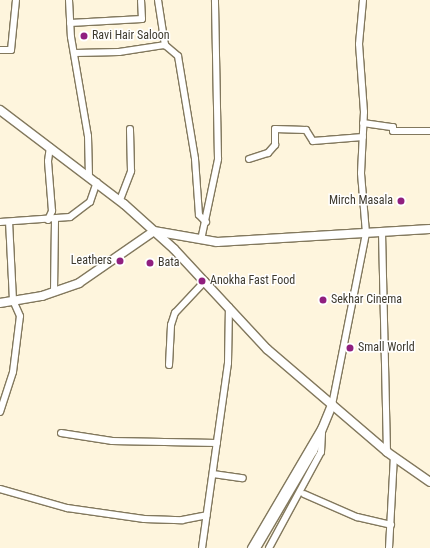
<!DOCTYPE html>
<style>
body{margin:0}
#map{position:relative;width:430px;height:548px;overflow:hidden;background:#fef5dd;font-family:"Roboto Condensed",sans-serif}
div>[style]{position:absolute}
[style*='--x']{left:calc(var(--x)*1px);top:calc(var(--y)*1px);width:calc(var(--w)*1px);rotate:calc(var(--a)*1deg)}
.roads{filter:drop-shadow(1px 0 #82785d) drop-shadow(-1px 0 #82785d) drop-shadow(0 1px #82785d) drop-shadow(0 -1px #82785d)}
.minor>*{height:6px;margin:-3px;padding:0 3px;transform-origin:3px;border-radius:3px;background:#fff}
.major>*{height:8px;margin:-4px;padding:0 4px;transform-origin:4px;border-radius:4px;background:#fff}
.dots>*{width:11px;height:11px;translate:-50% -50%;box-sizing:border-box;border:2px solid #fff;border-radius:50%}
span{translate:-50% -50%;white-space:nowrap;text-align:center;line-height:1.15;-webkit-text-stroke:3px #fff;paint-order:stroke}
.poi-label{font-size:12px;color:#3e3a2e}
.left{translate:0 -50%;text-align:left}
.right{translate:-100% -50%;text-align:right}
</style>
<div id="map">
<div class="roads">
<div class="minor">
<div style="--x:69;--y:0;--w:37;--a:87"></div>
<div style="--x:71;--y:37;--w:100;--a:80.3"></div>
<div style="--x:88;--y:136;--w:41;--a:88.6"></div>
<div style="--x:158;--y:0;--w:46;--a:81.2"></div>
<div style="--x:165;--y:45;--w:17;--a:40"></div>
<div style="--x:178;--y:56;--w:104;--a:80.6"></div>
<div style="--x:195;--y:159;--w:56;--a:85.9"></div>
<div style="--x:199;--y:215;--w:10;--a:45"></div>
<div style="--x:70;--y:23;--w:72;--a:-3.2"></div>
<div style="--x:142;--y:19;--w:18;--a:-93"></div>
<div style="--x:0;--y:50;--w:11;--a:0"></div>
<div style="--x:11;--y:50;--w:50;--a:-84.3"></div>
<div style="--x:75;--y:53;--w:44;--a:-1.3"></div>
<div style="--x:119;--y:52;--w:47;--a:-8.7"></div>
<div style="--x:363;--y:123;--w:30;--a:8"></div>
<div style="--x:393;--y:127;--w:4;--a:90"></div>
<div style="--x:393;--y:131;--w:37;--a:0"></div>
<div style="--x:249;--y:159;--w:20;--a:-18"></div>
<div style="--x:268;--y:153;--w:11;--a:-49"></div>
<div style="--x:275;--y:145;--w:16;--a:-90"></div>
<div style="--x:275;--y:129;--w:31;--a:2"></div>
<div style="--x:306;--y:130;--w:13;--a:58"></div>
<div style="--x:313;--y:141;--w:50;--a:-4.6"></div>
<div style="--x:120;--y:200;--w:31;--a:-69"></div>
<div style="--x:131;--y:171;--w:42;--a:-91.4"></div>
<div style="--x:48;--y:220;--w:10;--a:-66"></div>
<div style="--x:52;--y:211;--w:50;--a:-94.6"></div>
<div style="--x:48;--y:161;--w:14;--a:-82"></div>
<div style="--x:0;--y:222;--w:70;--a:-4.1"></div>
<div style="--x:70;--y:217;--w:25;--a:-37"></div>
<div style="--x:90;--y:202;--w:21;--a:-71"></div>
<div style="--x:382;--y:232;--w:220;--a:88.7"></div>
<div style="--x:201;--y:240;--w:83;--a:-78.1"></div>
<div style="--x:218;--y:159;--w:159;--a:-91.1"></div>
<div style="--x:54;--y:292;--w:72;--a:-89.2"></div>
<div style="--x:169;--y:365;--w:40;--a:-87.1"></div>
<div style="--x:171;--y:325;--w:13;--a:-72"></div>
<div style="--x:175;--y:313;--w:44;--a:-46.8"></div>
<div style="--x:332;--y:405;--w:175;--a:-78.8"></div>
<div style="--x:366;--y:233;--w:60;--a:-94.8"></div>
<div style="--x:361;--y:173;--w:61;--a:-87.2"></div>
<div style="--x:364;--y:112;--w:68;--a:-94.2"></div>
<div style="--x:359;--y:44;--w:44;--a:-84.8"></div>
<div style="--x:0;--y:412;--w:42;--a:-72"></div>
<div style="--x:13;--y:372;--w:56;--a:-82.9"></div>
<div style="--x:20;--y:316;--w:17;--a:-114"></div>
<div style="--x:13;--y:300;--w:78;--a:-92.9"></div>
<div style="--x:61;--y:433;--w:52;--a:8.9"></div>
<div style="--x:112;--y:441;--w:105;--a:1.1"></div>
<div style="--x:213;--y:474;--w:30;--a:8"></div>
<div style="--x:0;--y:489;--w:70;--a:15.8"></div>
<div style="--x:67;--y:508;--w:78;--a:8.1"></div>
<div style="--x:144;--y:519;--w:38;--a:2"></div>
<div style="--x:182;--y:520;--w:25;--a:-11"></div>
<div style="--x:304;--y:494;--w:58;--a:23.5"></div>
<div style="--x:357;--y:517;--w:35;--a:13"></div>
<div style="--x:202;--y:548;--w:187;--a:-82"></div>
<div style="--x:228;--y:363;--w:56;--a:-89"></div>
<div style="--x:251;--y:548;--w:140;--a:-59.6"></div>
<div style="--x:269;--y:548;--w:109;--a:-61.6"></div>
<div style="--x:321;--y:452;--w:19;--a:-87"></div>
<div style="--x:389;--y:548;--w:91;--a:-86.9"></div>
</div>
<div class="major">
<div style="--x:0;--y:110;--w:156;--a:37.2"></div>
<div style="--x:124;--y:204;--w:67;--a:42"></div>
<div style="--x:174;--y:249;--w:137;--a:47.1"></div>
<div style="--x:267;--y:349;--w:158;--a:40.6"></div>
<div style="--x:387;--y:452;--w:52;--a:34.9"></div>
<div style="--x:0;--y:303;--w:43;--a:-9.5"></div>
<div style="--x:42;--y:296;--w:39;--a:-19"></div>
<div style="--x:79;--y:283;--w:91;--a:-34.7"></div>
<div style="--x:154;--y:231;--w:64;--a:9.9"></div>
<div style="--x:217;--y:242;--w:213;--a:-3.5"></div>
<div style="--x:256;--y:548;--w:113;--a:-59.6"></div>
<div style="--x:313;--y:451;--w:50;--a:-67.6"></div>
</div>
</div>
<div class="dots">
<div style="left:84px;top:36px;background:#901f7f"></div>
<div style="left:401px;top:201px;background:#901f7f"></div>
<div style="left:120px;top:261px;background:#901f7f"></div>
<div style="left:150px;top:263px;background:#901f7f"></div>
<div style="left:202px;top:281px;background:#901f7f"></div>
<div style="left:323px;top:300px;background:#901f7f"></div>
<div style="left:350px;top:348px;background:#901f7f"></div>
</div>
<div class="poi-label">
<span class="left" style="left:92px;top:36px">Ravi Hair Saloon</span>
<span class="right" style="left:393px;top:201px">Mirch Masala</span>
<span class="right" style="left:112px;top:261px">Leathers</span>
<span class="left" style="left:158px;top:263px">Bata</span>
<span class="left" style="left:210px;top:281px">Anokha Fast Food</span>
<span class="left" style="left:331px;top:300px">Sekhar Cinema</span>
<span class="left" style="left:358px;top:348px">Small World</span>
</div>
</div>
